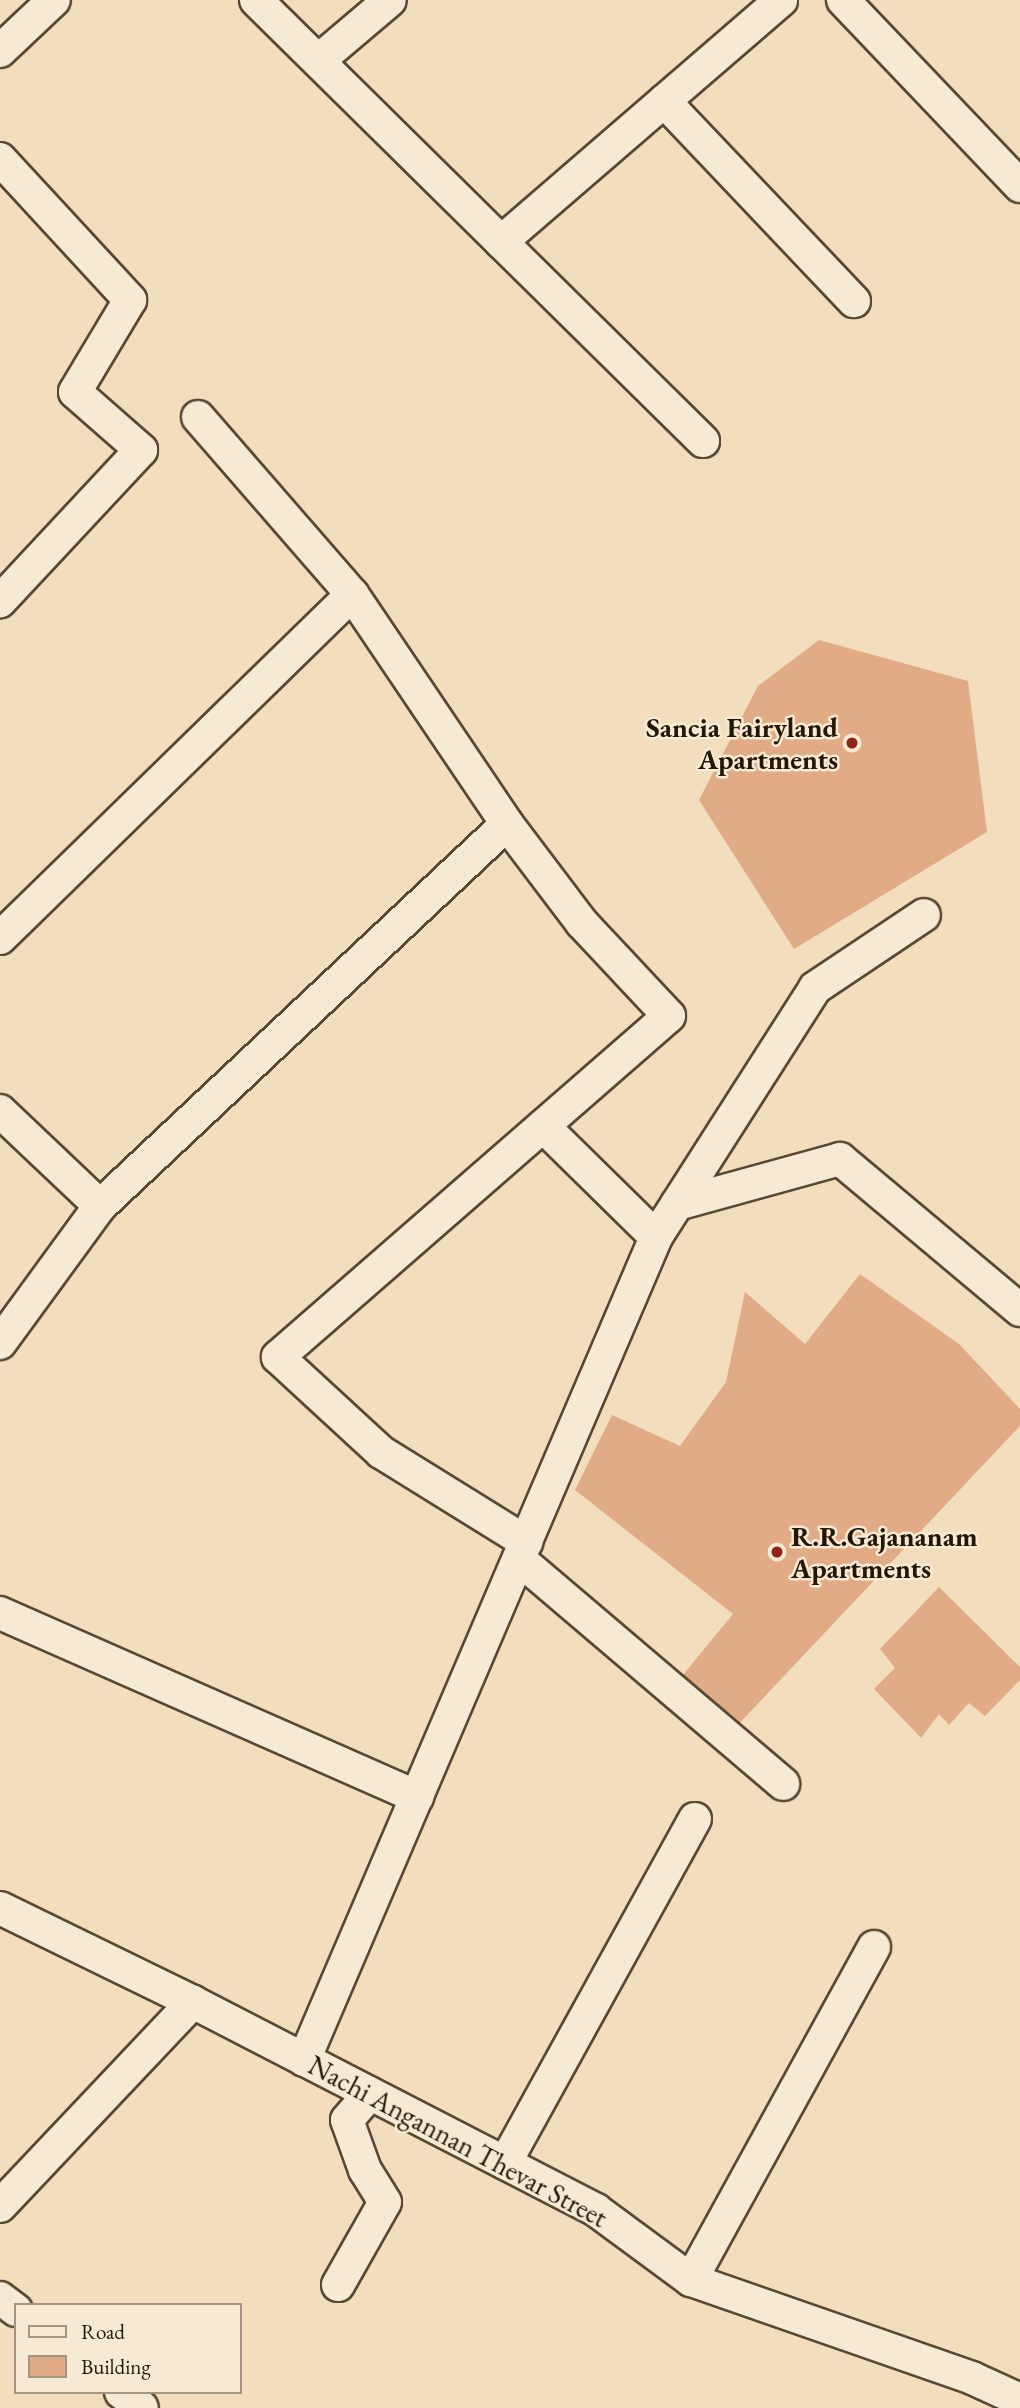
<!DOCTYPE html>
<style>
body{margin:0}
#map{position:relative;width:1020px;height:2408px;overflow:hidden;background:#f2debd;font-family:"EB Garamond",serif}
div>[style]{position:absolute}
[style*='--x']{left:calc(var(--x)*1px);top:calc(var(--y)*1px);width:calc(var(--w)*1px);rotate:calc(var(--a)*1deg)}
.building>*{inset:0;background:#e1ab85}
.roads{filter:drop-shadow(2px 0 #584834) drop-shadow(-2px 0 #584834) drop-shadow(0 2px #584834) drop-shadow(0 -2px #584834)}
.minor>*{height:32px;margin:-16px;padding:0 16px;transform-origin:16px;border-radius:16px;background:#f7ead4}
.dots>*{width:19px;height:19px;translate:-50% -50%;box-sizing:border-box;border:4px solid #f7ead4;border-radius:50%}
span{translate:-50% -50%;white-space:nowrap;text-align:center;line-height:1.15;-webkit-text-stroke:5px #f7ead4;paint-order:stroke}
.poi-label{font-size:28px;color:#251606;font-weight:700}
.right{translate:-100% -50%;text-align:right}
.left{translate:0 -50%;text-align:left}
.street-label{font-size:28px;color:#251606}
.legend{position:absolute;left:14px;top:2303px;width:228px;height:91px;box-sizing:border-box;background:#f7ead4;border:2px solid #a39582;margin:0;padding:9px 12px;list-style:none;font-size:21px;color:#251606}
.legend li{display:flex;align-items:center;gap:14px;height:35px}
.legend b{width:35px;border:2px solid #a39582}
</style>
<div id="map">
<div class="building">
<div style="clip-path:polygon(819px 640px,968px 681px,987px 832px,794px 949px,699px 800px,758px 686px)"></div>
<div style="clip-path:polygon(860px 1274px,959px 1344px,1020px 1409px,1020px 1426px,734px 1729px,678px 1681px,733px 1614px,575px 1490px,612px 1415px,680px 1446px,726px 1382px,745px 1292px,805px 1344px)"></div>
<div style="clip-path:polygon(939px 1587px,1020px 1667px,1020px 1680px,985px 1716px,969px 1703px,949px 1725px,939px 1714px,921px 1738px,874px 1689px,895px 1668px,880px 1649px)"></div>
</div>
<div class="roads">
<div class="minor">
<div style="--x:256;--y:0;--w:628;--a:44.61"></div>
<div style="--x:843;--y:0;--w:257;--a:46.4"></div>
<div style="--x:0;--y:51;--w:74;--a:-43.4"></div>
<div style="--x:318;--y:61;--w:94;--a:-40.3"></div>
<div style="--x:664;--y:101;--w:276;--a:46.5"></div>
<div style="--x:0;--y:159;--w:192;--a:47.3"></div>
<div style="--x:130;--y:300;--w:107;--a:120.9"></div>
<div style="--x:75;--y:392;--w:88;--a:41.3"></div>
<div style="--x:141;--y:450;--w:207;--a:133"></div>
<div style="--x:501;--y:242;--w:370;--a:-40.8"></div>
<div style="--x:198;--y:417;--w:235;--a:49"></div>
<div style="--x:352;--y:594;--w:277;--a:56"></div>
<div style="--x:0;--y:938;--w:492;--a:-44.3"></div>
<div style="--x:0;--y:1111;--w:138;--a:43.5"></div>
<div style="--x:100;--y:1206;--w:558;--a:-43.19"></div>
<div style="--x:507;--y:824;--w:124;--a:52.9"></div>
<div style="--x:582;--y:923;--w:127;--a:46.9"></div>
<div style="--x:669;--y:1016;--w:519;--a:138.91"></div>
<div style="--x:278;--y:1357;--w:140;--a:42.7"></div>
<div style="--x:381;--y:1452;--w:171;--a:31.8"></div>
<div style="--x:543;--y:1126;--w:158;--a:44.5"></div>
<div style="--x:677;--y:1204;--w:169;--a:-15.4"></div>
<div style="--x:840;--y:1159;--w:235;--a:40"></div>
<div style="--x:0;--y:1343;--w:170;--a:-53.9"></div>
<div style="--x:519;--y:1559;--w:347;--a:40.4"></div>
<div style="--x:0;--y:1613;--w:456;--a:23.8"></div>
<div style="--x:0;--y:1908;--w:215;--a:26"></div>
<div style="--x:304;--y:2060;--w:895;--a:-66.84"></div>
<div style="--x:656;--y:1237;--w:295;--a:-57.4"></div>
<div style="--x:815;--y:988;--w:131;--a:-33.8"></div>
<div style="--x:505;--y:2163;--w:393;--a:-61.1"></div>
<div style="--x:0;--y:2206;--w:281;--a:-46.6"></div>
<div style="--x:193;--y:2002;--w:454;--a:27.3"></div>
<div style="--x:596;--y:2210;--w:118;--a:36.4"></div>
<div style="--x:691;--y:2280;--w:298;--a:19.2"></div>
<div style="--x:972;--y:2378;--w:53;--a:24.6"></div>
<div style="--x:691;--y:2280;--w:380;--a:-61.2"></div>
<div style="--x:338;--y:2285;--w:95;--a:-60.5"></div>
<div style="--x:385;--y:2202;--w:38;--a:-122"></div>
<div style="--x:365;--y:2170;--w:53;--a:-109.8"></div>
<div style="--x:347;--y:2120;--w:35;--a:-49"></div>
<div style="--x:0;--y:2298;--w:20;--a:37"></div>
<div style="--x:121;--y:2392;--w:26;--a:37"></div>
</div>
</div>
<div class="dots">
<div style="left:852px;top:743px;background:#8f2418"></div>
<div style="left:777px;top:1552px;background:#8f2418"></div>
</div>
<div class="poi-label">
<span class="right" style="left:838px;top:743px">Sancia Fairyland<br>Apartments</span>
<span class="left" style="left:791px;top:1552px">R.R.Gajananam<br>Apartments</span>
</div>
<div class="street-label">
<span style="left:458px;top:2141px;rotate:28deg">Nachi Angannan Thevar Street</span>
</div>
<ul class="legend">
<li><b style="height:9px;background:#f7ead4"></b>Road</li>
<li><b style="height:19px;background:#e1ab85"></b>Building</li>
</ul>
</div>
